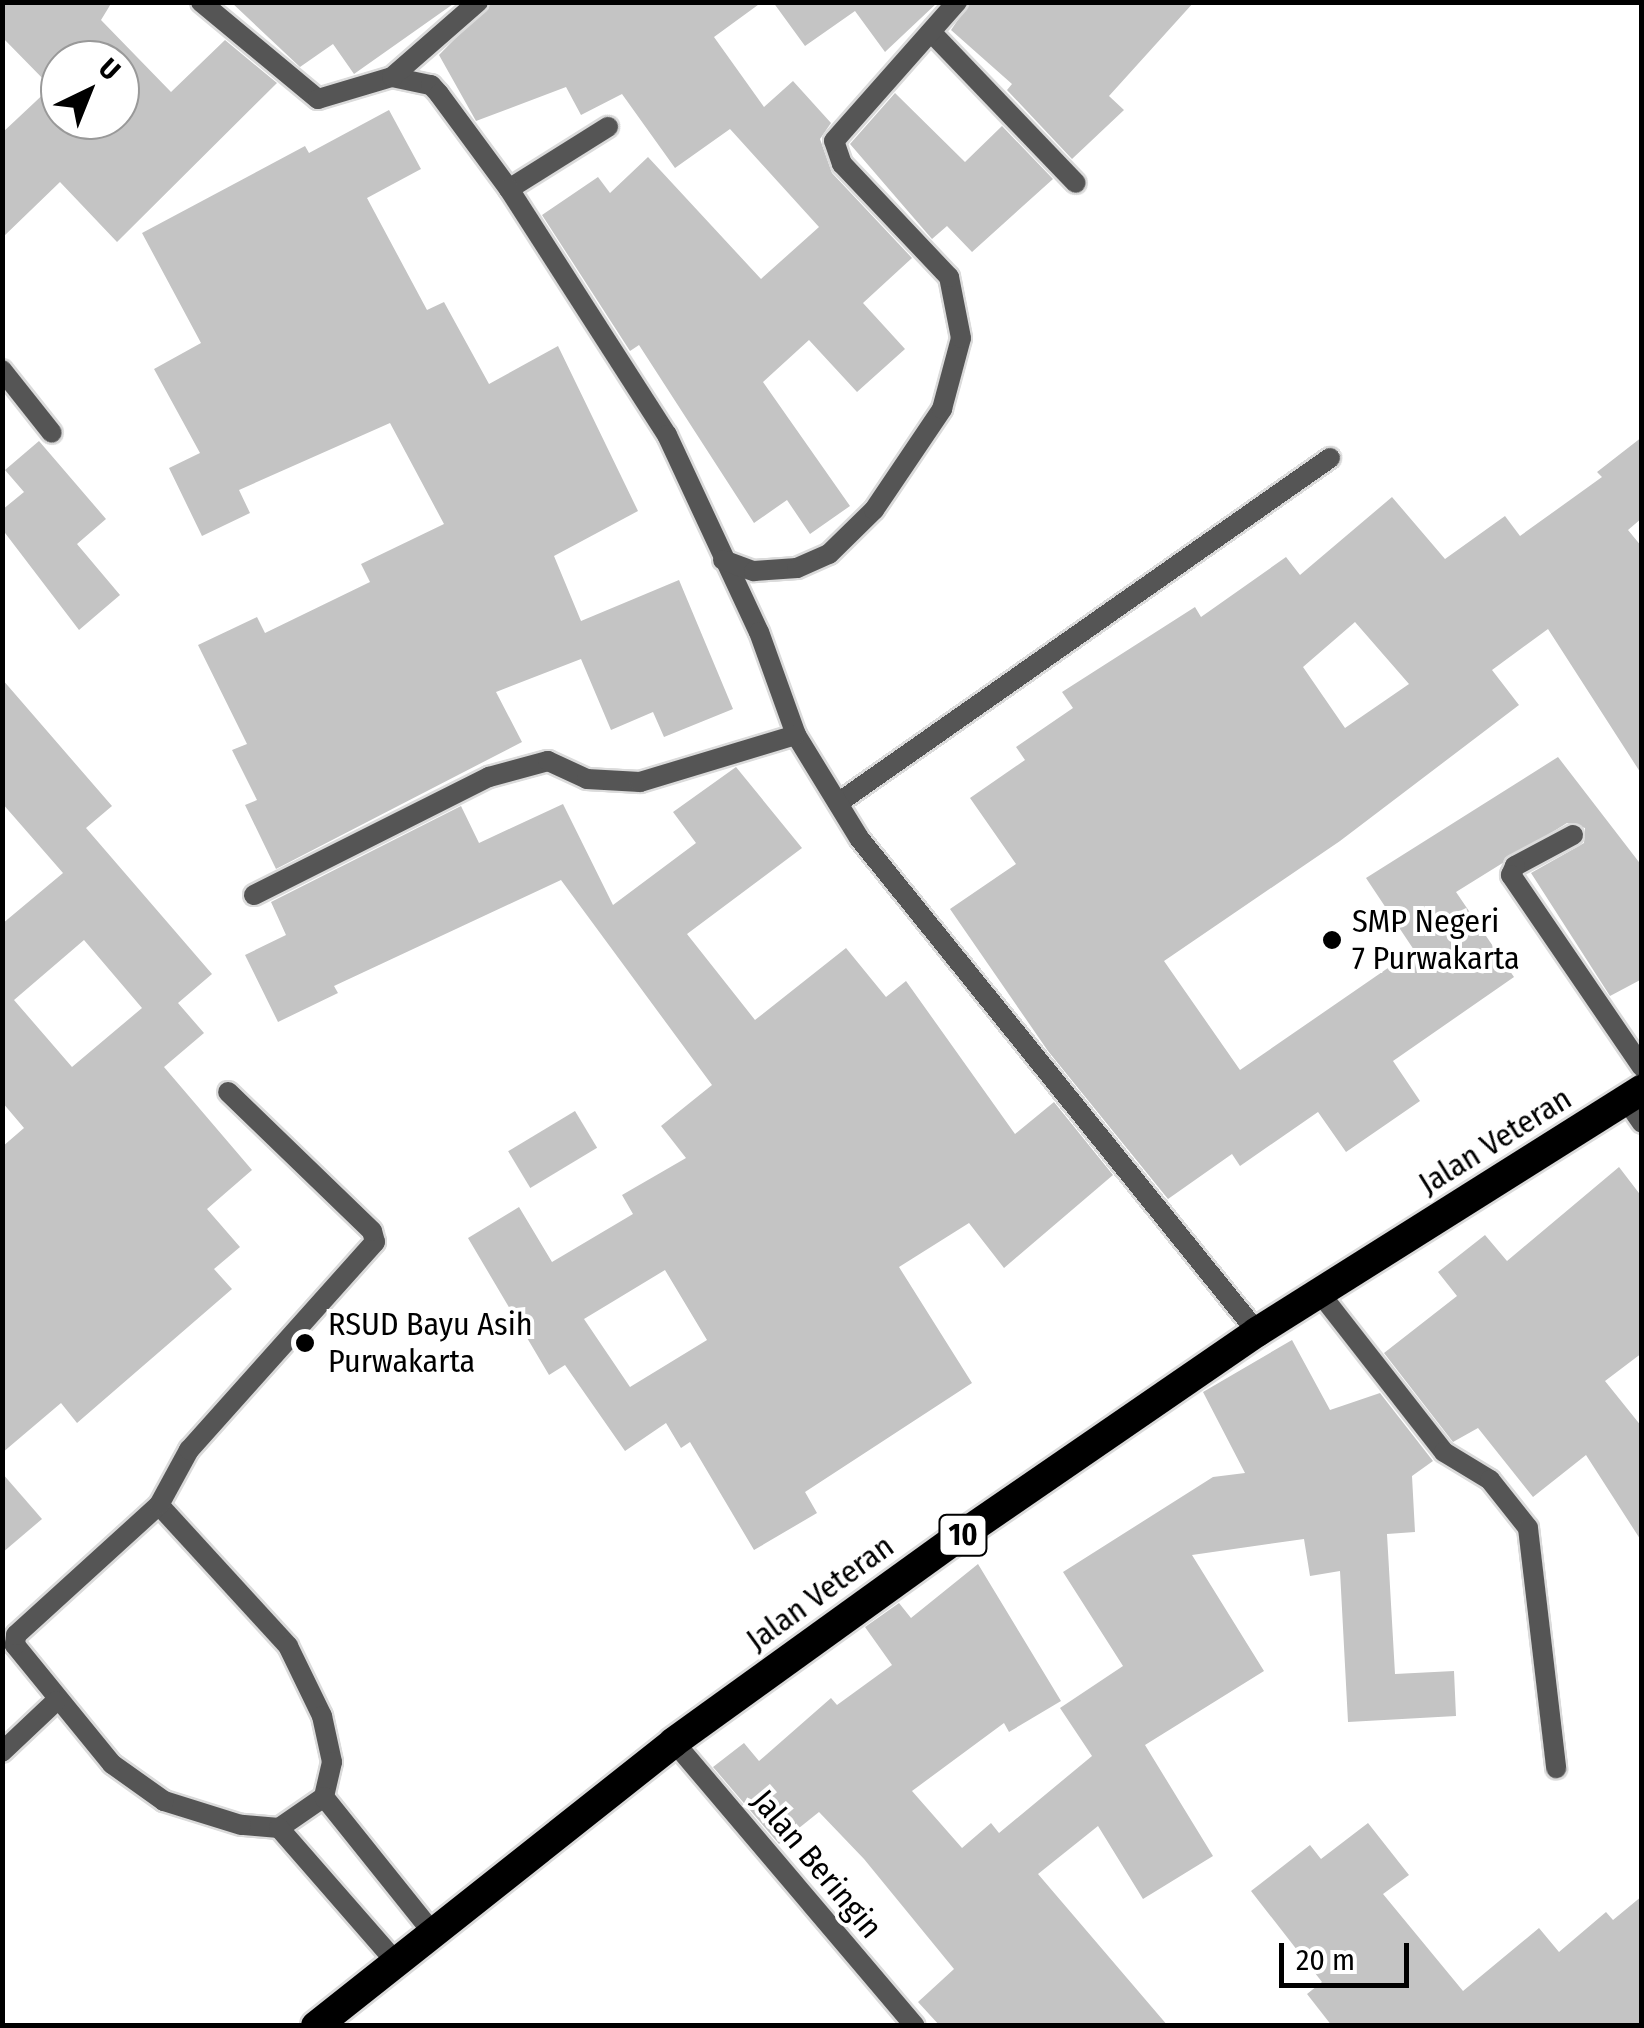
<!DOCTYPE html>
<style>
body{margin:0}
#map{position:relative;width:1644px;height:2028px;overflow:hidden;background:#fff;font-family:"Fira Sans Condensed",sans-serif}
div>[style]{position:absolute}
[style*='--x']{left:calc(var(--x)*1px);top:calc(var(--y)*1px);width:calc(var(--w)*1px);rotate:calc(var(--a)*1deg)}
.building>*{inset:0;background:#c4c4c4;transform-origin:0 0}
.roads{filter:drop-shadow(2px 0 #dbdbdb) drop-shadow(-2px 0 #dbdbdb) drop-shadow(0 2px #dbdbdb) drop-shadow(0 -2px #dbdbdb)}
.lane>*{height:20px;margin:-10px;padding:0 10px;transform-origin:10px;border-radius:10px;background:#555}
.street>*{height:20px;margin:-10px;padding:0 10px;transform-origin:10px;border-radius:10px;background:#555}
.highway>*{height:30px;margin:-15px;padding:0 15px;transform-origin:15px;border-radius:15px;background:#000}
.dots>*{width:28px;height:28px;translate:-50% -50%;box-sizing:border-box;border:5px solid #fff;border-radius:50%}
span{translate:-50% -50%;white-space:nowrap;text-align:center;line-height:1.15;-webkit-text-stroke:8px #fff;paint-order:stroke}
.shield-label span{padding:2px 8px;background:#fff;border:2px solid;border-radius:8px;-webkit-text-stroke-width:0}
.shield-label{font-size:30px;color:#000;font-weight:700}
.poi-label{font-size:32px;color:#000}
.left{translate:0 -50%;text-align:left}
.street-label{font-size:32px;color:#000}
.frame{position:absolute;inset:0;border:5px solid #000;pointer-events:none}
.north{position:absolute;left:40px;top:40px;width:100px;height:100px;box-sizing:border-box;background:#fff;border:2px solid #999;border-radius:50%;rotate:43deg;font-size:28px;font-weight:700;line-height:40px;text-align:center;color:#000}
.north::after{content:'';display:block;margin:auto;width:35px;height:45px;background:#000;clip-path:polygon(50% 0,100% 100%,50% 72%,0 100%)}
.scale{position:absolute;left:1279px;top:1943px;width:130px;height:45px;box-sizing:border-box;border:5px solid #000;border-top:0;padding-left:12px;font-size:30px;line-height:35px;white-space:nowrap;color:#000;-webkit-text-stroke:8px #fff;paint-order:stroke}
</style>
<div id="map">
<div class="building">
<div style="clip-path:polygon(evenodd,2px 2px,112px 2px,101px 20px,171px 92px,225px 40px,277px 83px,117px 242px,60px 182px,2px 238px,2px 133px,51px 87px,2px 37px,2px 2px,60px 60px,120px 60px,120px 120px,60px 120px,60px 60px)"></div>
<div style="clip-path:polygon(231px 2px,456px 2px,354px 74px,333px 44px,300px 67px)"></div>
<div style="clip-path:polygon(491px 2px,762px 2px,714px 37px,764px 107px,793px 81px,831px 123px,820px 139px,832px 173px,912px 258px,863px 303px,905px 349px,857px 392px,809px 340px,763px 382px,850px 506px,810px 534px,787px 500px,754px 523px,639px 345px,630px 351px,542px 215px,598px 177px,610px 193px,648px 157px,761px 279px,819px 227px,730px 129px,675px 168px,622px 94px,581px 115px,566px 87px,476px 121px,439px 55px)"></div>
<div style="clip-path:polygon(773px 2px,938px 2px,885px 52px,855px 11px,805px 46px)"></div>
<div style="clip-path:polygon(970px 2px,1194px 2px,1109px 96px,1124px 110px,1072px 159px,1007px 90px,1012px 84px,951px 30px)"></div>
<div style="clip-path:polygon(895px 93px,965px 162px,1002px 126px,1053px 179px,972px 252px,947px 226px,932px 239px,850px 144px)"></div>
<div style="clip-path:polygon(389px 110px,421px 169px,367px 198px,427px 310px,444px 302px,489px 384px,558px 346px,638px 511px,554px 556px,581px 621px,679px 580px,733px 709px,664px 737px,653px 712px,611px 730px,581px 659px,496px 692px,522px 742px,276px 869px,245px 805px,257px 800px,232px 750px,247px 744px,198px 645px,257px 617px,265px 633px,370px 582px,361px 564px,444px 524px,390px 423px,239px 490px,250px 513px,202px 536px,169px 468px,200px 453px,154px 369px,201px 343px,142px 233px,305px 146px,309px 153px)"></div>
<div style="clip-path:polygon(evenodd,1642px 437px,1642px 518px,1628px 530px,1642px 547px,1642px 775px,1548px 629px,1492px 670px,1519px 705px,1340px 841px,1164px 961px,1240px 1070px,1414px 950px,1366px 878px,1558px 757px,1642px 866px,1642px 979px,1610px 996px,1531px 873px,1584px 843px,1585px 828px,1567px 823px,1456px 892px,1514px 977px,1393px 1061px,1420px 1101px,1346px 1152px,1318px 1112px,1240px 1166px,1232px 1154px,1168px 1199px,1048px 1051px,950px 909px,1016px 864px,970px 798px,1025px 760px,1016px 747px,1073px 708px,1062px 692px,1195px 607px,1201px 617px,1286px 557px,1300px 575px,1392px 497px,1445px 559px,1505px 516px,1520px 536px,1602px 477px,1597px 472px,1642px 437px,1355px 622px,1409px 684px,1345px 728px,1303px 667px,1355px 622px)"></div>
<div style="clip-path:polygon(39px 441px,106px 519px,77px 544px,120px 595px,79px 630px,2px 529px,2px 510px,24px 492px,5px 470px)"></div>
<div style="clip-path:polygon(evenodd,2px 679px,112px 806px,86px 828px,212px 974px,178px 1003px,204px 1033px,164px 1067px,252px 1170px,207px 1209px,240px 1247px,214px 1269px,232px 1289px,77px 1423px,61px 1403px,2px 1453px,2px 1147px,24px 1128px,2px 1102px,2px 924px,63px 873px,2px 803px,2px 679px,84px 940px,142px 1008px,72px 1067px,14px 1000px,84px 940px)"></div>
<div style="clip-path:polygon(evenodd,736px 767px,802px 848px,687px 934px,755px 1020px,846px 948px,886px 997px,906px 981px,1015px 1134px,1054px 1102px,1113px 1175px,1004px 1268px,969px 1223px,899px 1267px,972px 1383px,805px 1492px,817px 1513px,754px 1550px,690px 1442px,681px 1448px,666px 1423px,625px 1451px,565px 1365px,549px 1375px,468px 1238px,519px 1207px,552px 1262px,633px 1214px,622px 1195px,686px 1158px,661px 1126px,712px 1085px,561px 880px,334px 986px,338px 993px,278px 1022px,245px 955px,286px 935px,271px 902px,461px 806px,479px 843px,563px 804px,613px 905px,696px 843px,673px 812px,736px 767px,665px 1270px,707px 1340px,630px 1387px,584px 1319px,665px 1270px)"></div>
<div style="left:575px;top:1111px;width:43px;height:78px;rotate:59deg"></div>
<div style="clip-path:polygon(1619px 1167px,1642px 1197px,1642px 1353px,1605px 1381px,1642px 1427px,1642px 1542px,1586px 1455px,1533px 1497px,1478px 1428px,1453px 1442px,1384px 1353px,1457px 1296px,1438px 1272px,1485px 1235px,1507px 1261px)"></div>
<div style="clip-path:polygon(1292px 1340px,1330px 1410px,1380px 1393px,1433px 1461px,1412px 1476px,1415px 1532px,1387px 1534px,1395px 1674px,1454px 1671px,1456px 1716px,1348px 1722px,1340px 1571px,1310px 1576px,1304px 1539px,1192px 1555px,1264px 1671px,1145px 1745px,1213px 1856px,1143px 1899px,1098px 1826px,1038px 1874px,1168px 2026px,940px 2026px,918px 2002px,954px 1969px,864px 1859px,819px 1812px,779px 1844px,713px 1767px,744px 1743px,759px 1761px,831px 1698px,837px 1705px,892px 1665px,865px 1627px,899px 1603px,911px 1618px,978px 1564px,1061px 1701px,1009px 1732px,1004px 1723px,912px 1791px,962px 1848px,991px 1823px,999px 1833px,1092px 1756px,1060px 1708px,1123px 1666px,1063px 1572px,1213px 1477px,1245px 1473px,1203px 1392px)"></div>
<div style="clip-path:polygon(2px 1473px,42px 1519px,2px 1553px)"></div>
<div style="clip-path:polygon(1368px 1823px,1409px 1875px,1383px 1894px,1463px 1991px,1539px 1928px,1559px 1952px,1606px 1912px,1613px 1920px,1642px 1896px,1642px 2026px,1332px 2026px,1307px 1994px,1322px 1982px,1251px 1891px,1310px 1845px,1321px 1859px)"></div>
</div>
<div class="roads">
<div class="lane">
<div style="--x:509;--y:189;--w:117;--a:-32.1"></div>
<div style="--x:2;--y:370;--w:80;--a:51.6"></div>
<div style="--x:838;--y:803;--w:601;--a:-35.04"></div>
<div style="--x:159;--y:1505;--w:191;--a:47.5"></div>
<div style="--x:288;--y:1646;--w:78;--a:64.1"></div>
<div style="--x:322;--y:1716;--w:47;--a:77.7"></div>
<div style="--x:332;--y:1762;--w:36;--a:103"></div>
<div style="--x:324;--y:1797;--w:55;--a:145.4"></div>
<div style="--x:279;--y:1828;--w:38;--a:-175"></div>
<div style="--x:241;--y:1825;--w:81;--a:-162.7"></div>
<div style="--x:164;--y:1801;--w:64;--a:-144.6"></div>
<div style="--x:112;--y:1764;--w:154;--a:-129.2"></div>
<div style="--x:15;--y:1645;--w:10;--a:-84"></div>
<div style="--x:16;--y:1635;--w:193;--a:-42.3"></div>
<div style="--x:159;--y:1505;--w:63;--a:-61.4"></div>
<div style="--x:189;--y:1450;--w:279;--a:-48.2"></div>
<div style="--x:375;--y:1242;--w:11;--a:-105"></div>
<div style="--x:372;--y:1231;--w:200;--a:-136"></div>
<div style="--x:2;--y:1752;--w:74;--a:-43.4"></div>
<div style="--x:324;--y:1797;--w:173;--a:51.3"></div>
<div style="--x:279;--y:1828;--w:178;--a:48.9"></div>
</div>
<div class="street">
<div style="--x:201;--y:2;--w:152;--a:39.7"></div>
<div style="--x:318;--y:99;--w:77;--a:-16.6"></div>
<div style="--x:392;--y:77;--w:40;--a:12"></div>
<div style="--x:431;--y:85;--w:12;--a:48"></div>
<div style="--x:439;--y:94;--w:118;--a:53.6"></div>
<div style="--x:509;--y:189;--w:292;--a:57.3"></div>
<div style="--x:667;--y:435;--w:217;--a:65"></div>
<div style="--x:759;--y:632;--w:109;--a:70.2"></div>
<div style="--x:796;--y:735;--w:121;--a:58.5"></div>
<div style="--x:859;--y:838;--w:634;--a:51.14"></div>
<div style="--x:931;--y:32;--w:209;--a:46.2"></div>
<div style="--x:392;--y:77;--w:114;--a:-41.1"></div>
<div style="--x:723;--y:560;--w:33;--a:20"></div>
<div style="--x:754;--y:571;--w:43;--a:-4"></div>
<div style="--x:797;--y:568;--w:35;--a:-24"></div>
<div style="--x:829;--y:554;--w:63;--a:-44.4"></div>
<div style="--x:874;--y:510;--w:122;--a:-56"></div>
<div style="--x:942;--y:409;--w:73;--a:-75"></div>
<div style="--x:961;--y:338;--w:62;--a:-101.1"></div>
<div style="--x:949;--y:277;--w:156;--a:-133.4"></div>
<div style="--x:842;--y:164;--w:24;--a:-109"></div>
<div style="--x:834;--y:141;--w:186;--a:-48.5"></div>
<div style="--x:1573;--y:835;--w:66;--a:151.9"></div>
<div style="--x:1515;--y:866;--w:10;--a:114"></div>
<div style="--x:1511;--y:875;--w:232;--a:55.7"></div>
<div style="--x:254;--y:895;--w:263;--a:-26.7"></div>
<div style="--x:489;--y:777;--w:61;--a:-15.2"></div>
<div style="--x:548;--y:761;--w:43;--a:24.8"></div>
<div style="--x:587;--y:779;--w:53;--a:3.2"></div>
<div style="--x:640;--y:782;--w:163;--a:-16.8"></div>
<div style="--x:1626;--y:1100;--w:28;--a:55"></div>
<div style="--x:1319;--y:1292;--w:203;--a:52"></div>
<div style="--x:1444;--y:1452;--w:54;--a:31.3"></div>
<div style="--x:1490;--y:1480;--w:61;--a:51.6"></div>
<div style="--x:1528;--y:1528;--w:242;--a:83.3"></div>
<div style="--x:674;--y:1742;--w:372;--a:49.7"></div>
</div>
<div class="highway">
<div style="--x:316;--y:2026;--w:457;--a:-38.4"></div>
<div style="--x:674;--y:1742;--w:344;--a:-35.8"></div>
<div style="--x:953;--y:1541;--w:369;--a:-34.5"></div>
<div style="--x:1257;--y:1332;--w:455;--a:-32.2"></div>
</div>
</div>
<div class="dots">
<div style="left:1332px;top:940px;background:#000"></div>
<div style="left:305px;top:1343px;background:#000"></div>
</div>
<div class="shield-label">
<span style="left:963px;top:1535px">10</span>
</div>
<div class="poi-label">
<span class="left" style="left:1352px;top:940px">SMP Negeri<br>7 Purwakarta</span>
<span class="left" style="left:328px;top:1343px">RSUD Bayu Asih<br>Purwakarta</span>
</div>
<div class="street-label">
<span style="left:1495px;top:1141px;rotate:-32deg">Jalan Veteran</span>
<span style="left:820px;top:1593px;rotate:-36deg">Jalan Veteran</span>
<span style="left:817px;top:1864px;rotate:50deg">Jalan Beringin</span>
</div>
<div class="frame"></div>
<div class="north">U</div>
<div class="scale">20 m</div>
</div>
